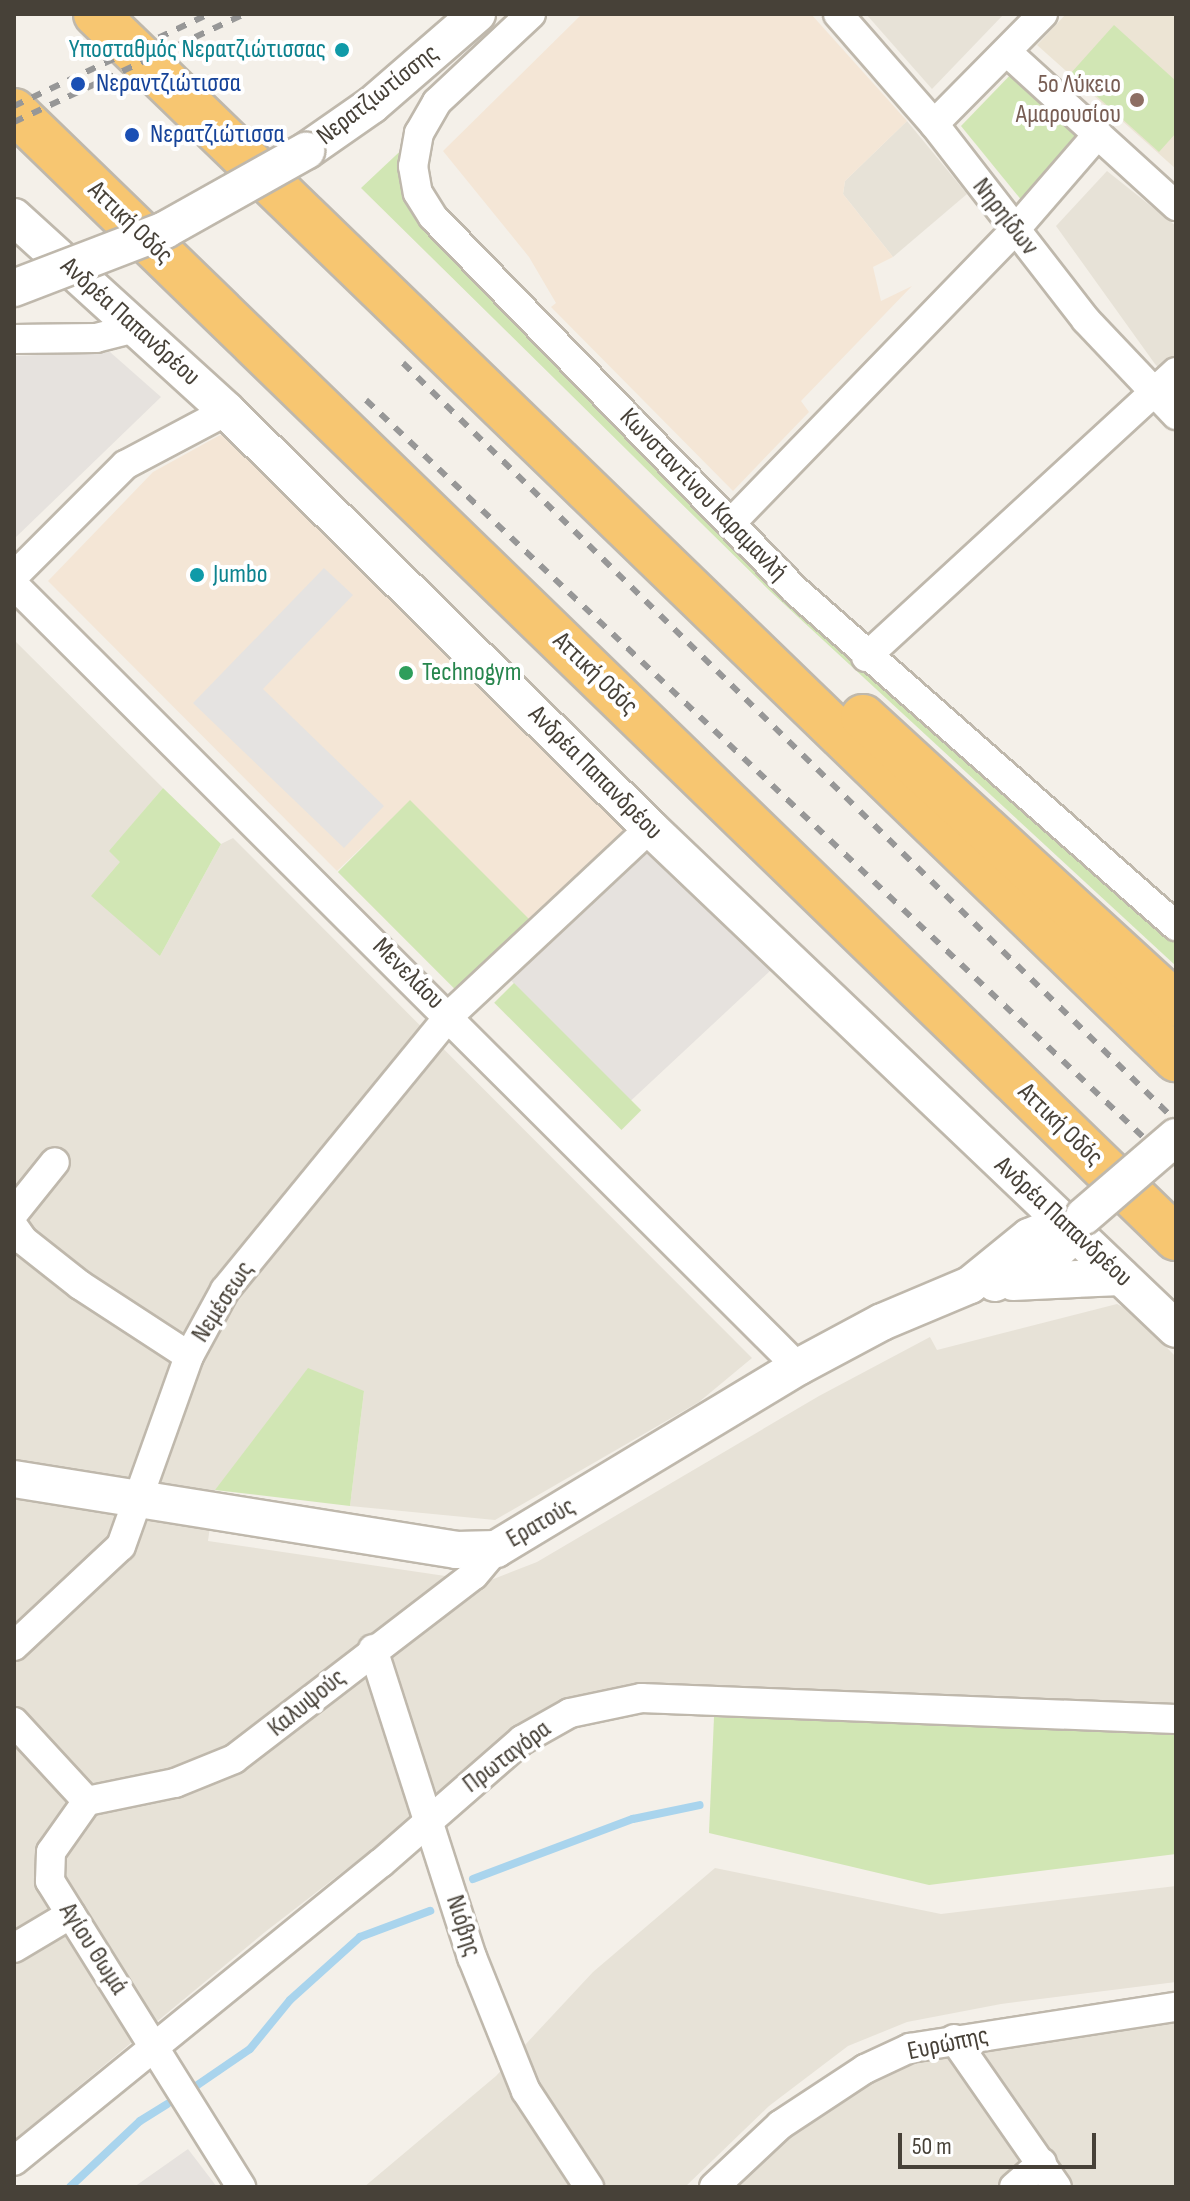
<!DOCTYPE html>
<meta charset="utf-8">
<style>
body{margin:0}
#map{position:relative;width:1190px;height:2201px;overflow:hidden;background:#f4f0e9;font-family:"Sofia Sans Condensed",sans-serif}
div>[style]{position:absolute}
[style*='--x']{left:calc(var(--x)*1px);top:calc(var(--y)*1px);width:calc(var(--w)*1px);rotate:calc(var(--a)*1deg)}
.residential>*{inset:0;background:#e7e2d7}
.commercial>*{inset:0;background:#f4e6d6}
.industrial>*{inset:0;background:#e6e2de;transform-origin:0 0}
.education>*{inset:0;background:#ece4d4}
.green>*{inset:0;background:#d1e6b4;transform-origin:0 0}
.parking>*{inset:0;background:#e5e3e1}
.stream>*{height:8px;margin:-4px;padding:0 4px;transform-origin:4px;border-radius:4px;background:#a9d4ed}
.roads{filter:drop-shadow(2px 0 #bfb8ac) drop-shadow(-2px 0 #bfb8ac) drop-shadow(0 2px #bfb8ac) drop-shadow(0 -2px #bfb8ac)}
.minor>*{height:28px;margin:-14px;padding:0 14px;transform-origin:14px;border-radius:14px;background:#fff}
.tertiary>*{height:36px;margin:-18px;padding:0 18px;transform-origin:18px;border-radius:18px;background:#fff}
.motorway>*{height:44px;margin:-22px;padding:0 22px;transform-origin:22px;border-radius:22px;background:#f7c671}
.rail>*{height:6px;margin-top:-3px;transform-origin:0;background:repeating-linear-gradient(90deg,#979797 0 10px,transparent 0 20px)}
.bridges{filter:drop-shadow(2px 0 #bfb8ac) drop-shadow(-2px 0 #bfb8ac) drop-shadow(0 2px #bfb8ac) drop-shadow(0 -2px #bfb8ac)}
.tertiary-bridge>*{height:36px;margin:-18px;padding:0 18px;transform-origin:18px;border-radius:18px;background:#fff}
.dots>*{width:22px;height:22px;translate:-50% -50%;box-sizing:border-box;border:4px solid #fff;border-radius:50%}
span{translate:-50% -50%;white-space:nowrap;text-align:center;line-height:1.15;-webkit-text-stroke:8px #fff;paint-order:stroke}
.culture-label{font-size:26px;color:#0d838f}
.right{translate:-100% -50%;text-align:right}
.left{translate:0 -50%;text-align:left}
.transit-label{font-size:26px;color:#164399}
.education-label{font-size:26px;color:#785e54}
.street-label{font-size:26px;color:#474138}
.leisure-label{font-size:26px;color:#27864d}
.frame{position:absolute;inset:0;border:16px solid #474138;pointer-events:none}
.scale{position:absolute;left:898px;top:2133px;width:198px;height:36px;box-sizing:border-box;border:4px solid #474138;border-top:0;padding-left:10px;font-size:24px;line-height:28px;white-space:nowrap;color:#474138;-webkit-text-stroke:6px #fff;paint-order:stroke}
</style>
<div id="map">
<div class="residential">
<div style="clip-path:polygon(866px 14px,1004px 14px,932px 89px)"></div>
<div style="clip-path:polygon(907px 121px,967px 194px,893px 257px,843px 194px,845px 181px)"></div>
<div style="clip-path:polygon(1107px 171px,1176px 226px,1176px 386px,1155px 364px,1056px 226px)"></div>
<div style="clip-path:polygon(14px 640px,163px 788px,110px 851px,120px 861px,160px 956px,221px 844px,233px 838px,752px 1358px,699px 1402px,495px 1520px,350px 1506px,364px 1391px,215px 1490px,208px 1541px,486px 1582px,537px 1562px,819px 1396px,930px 1337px,937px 1350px,1117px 1304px,1132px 1312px,1176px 1357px,1176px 1710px,653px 1689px,543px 1717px,265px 1932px,14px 2140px)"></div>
<div style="clip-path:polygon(715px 1868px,941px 1914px,1176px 1886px,1176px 1982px,1001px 2004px,907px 2022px,848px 2046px,769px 2106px,685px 2187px,364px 2187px,496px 2076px,593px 1972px)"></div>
<div style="clip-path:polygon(1176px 2014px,1176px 2187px,733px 2187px,785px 2140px,872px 2076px,926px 2048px)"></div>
</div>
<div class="commercial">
<div style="clip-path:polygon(582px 14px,811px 14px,907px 121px,845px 181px,843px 194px,893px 257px,873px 267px,881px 301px,912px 286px,801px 401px,809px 412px,733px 491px,551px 307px,556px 303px,529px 257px,443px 151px)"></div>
<div style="clip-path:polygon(231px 429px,632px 824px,528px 920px,410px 801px,337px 871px,48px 581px,153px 472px)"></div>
</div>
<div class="industrial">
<div style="clip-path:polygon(110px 352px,161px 397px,14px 539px,14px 356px)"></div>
<div style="left:655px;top:843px;width:172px;height:199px;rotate:47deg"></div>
<div style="clip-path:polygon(188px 2149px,217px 2187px,134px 2187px)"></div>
</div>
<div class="education">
<div style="clip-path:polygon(1066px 14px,1176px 14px,1176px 169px,1037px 45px)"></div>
</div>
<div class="green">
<div style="clip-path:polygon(1114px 25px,1176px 81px,1176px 133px,1159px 152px,1071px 73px)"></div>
<div style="clip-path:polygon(1016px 69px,1086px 139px,1027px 207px,961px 126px)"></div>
<div style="clip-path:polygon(411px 141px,417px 212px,1176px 936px,1176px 966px,771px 592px,361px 188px)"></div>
<div style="clip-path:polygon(163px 788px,221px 844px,160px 956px,91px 896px,120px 862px,109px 851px)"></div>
<div style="left:410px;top:800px;width:168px;height:102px;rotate:45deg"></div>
<div style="left:514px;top:983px;width:180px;height:28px;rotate:45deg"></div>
<div style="clip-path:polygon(308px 1368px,364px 1391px,350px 1506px,215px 1490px)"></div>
<div style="clip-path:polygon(714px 1717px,1176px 1733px,1176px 1854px,929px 1885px,709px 1833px)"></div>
</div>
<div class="parking">
<div style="clip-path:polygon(324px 568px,353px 595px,263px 689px,384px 806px,344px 848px,193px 703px)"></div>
</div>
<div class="stream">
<div style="--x:473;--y:1879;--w:171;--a:-20.6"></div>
<div style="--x:633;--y:1819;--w:68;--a:-11.8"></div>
<div style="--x:196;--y:2086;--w:65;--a:-34.4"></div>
<div style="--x:250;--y:2049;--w:63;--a:-50.8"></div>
<div style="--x:290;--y:2000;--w:94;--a:-42"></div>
<div style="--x:360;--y:1937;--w:75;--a:-20.4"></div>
<div style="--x:70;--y:2187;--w:96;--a:-43.3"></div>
<div style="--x:140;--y:2121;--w:32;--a:-32"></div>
</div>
<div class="roads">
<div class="minor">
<div style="--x:531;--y:14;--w:129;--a:136.9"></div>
<div style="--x:437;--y:102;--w:36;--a:120"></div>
<div style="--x:419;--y:133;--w:34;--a:100"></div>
<div style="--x:413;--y:166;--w:27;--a:80"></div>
<div style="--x:418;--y:193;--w:28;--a:58"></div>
<div style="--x:433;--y:217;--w:521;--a:45.86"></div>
<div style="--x:796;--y:591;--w:507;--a:41.4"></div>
<div style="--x:838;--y:14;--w:146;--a:48.9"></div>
<div style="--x:934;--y:124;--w:248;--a:52.2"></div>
<div style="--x:1086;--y:320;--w:131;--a:46.5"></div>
<div style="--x:1007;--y:52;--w:229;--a:42.3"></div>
<div style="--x:934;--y:124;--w:155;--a:-45.3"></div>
<div style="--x:14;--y:339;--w:82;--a:-0.7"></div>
<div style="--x:96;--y:338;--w:44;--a:-14.3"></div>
<div style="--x:731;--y:523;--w:407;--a:-45.9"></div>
<div style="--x:1014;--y:231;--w:128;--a:-49.1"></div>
<div style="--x:14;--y:576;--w:157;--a:-45"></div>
<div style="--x:125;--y:465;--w:115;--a:-27.9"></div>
<div style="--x:14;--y:585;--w:1107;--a:44.93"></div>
<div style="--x:866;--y:657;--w:421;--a:-42.6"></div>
<div style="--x:14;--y:1213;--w:65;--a:-51.2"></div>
<div style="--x:14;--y:1227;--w:16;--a:55"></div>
<div style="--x:23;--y:1240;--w:73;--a:38.3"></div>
<div style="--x:80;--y:1285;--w:130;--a:33.1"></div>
<div style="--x:14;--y:1646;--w:146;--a:-43.1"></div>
<div style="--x:121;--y:1546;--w:202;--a:-70.3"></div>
<div style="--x:189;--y:1356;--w:75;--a:-61.4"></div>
<div style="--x:225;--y:1290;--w:354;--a:-50.7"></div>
<div style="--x:449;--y:1016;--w:275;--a:-43.1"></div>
<div style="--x:373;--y:1649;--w:324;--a:72.2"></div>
<div style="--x:472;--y:1957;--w:144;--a:68.1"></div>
<div style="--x:526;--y:2091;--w:115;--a:56.7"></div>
<div style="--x:14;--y:1722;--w:108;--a:47.3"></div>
<div style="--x:87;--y:1801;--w:62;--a:125.2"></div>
<div style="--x:51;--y:1852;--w:29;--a:92"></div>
<div style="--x:50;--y:1881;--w:361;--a:58"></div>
<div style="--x:87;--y:1801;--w:90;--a:-11.6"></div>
<div style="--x:175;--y:1783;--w:64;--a:-22.1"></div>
<div style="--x:234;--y:1759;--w:302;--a:-37.5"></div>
<div style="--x:474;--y:1575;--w:34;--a:-50"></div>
<div style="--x:14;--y:1948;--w:66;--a:-30.8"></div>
<div style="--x:954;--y:2039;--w:180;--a:55.2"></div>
<div style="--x:14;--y:2161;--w:473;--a:-39.1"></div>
<div style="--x:381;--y:1863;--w:187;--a:-41.1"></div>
<div style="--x:522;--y:1740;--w:55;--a:-29.4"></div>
<div style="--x:570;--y:1713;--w:73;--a:-11.9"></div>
<div style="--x:641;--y:1698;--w:535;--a:2.25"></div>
<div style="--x:714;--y:2187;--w:91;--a:-43.2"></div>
<div style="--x:780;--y:2125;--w:102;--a:-33.4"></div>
<div style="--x:865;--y:2069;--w:50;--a:-25"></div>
<div style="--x:910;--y:2048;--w:269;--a:-8.8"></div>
<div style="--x:1014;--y:2187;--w:37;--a:-41"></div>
</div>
<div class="tertiary">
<div style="--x:306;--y:151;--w:80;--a:-34.9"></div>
<div style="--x:372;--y:105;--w:139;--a:-40.9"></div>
<div style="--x:14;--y:217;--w:288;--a:42.3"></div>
<div style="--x:227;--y:411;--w:594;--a:44.59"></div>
<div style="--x:650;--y:828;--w:726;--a:43.61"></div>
<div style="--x:1013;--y:1282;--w:108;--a:-2.7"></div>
<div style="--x:995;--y:1283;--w:66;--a:-27"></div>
<div style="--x:1054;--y:1253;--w:18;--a:-43"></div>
<div style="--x:1067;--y:1241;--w:13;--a:-77"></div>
<div style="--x:14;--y:1479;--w:448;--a:9.1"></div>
<div style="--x:456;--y:1550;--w:40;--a:-1.4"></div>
<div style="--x:496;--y:1549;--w:353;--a:-31.1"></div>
<div style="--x:798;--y:1367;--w:95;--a:-28.2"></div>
<div style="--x:882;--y:1322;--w:95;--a:-22.8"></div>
<div style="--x:970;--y:1285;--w:76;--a:-39.1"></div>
<div style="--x:1029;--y:1237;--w:24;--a:-22"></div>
<div style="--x:1051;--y:1228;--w:19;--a:0"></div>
</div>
<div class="motorway">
<div style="--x:96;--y:14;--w:1503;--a:44.06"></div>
<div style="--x:14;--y:111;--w:1619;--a:44.12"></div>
<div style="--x:863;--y:717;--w:425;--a:42.5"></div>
</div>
</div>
<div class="rail">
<div style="--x:14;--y:106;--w:216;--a:-25.3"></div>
<div style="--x:14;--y:122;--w:255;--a:-25.1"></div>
<div style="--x:403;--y:363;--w:1083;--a:44.44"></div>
<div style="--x:366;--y:400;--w:1116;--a:43.48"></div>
</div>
<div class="bridges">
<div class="tertiary-bridge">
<div style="--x:14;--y:288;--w:162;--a:-21"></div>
<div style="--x:165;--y:230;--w:162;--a:-29.3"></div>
<div style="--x:1084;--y:1216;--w:121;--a:-40.7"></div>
</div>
</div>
<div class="dots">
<div style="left:342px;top:50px;background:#0f9aa8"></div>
<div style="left:78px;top:84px;background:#1a4fb4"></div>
<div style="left:1137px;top:100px;background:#8d6e63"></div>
<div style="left:132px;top:135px;background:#1a4fb4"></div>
<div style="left:197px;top:575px;background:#0f9aa8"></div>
<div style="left:406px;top:673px;background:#2e9e5b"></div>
</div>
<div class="culture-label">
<span class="right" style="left:326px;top:50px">Υποσταθμός Νερατζιώτισσας</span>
<span class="left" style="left:213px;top:575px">Jumbo</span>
</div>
<div class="transit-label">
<span class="left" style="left:96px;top:84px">Νεραντζιώτισσα</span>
<span class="left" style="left:150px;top:135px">Νερατζιώτισσα</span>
</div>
<div class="education-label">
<span class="right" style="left:1121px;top:100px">5ο Λύκειο<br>Αμαρουσίου</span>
</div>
<div class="street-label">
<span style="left:378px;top:95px;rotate:-38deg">Νερατζιωτίσσης</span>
<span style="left:1005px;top:217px;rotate:52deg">Νηρηίδων</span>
<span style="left:130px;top:223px;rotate:44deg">Αττική Οδός</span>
<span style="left:130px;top:322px;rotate:42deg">Ανδρέα Παπανδρέου</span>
<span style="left:703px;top:495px;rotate:46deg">Κωνσταντίνου Καραμανλή</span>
<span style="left:595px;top:674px;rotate:44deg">Αττική Οδός</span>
<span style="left:595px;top:773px;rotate:45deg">Ανδρέα Παπανδρέου</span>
<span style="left:408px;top:974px;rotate:45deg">Μενελάου</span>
<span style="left:1060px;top:1125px;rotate:44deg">Αττική Οδός</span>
<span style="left:1063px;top:1222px;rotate:43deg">Ανδρέα Παπανδρέου</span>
<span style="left:223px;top:1302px;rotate:-57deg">Νεμέσεως</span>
<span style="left:541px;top:1523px;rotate:-30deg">Ερατούς</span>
<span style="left:307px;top:1703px;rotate:-39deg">Καλυψούς</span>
<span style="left:507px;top:1757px;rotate:-37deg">Πρωταγόρα</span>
<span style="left:463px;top:1926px;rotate:72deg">Νιόβης</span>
<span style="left:93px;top:1949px;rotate:57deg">Αγίου Θωμά</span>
<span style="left:948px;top:2044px;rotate:-12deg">Ευρώπης</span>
</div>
<div class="leisure-label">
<span class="left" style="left:422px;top:673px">Technogym</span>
</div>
<div class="frame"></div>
<div class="scale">50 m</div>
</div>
